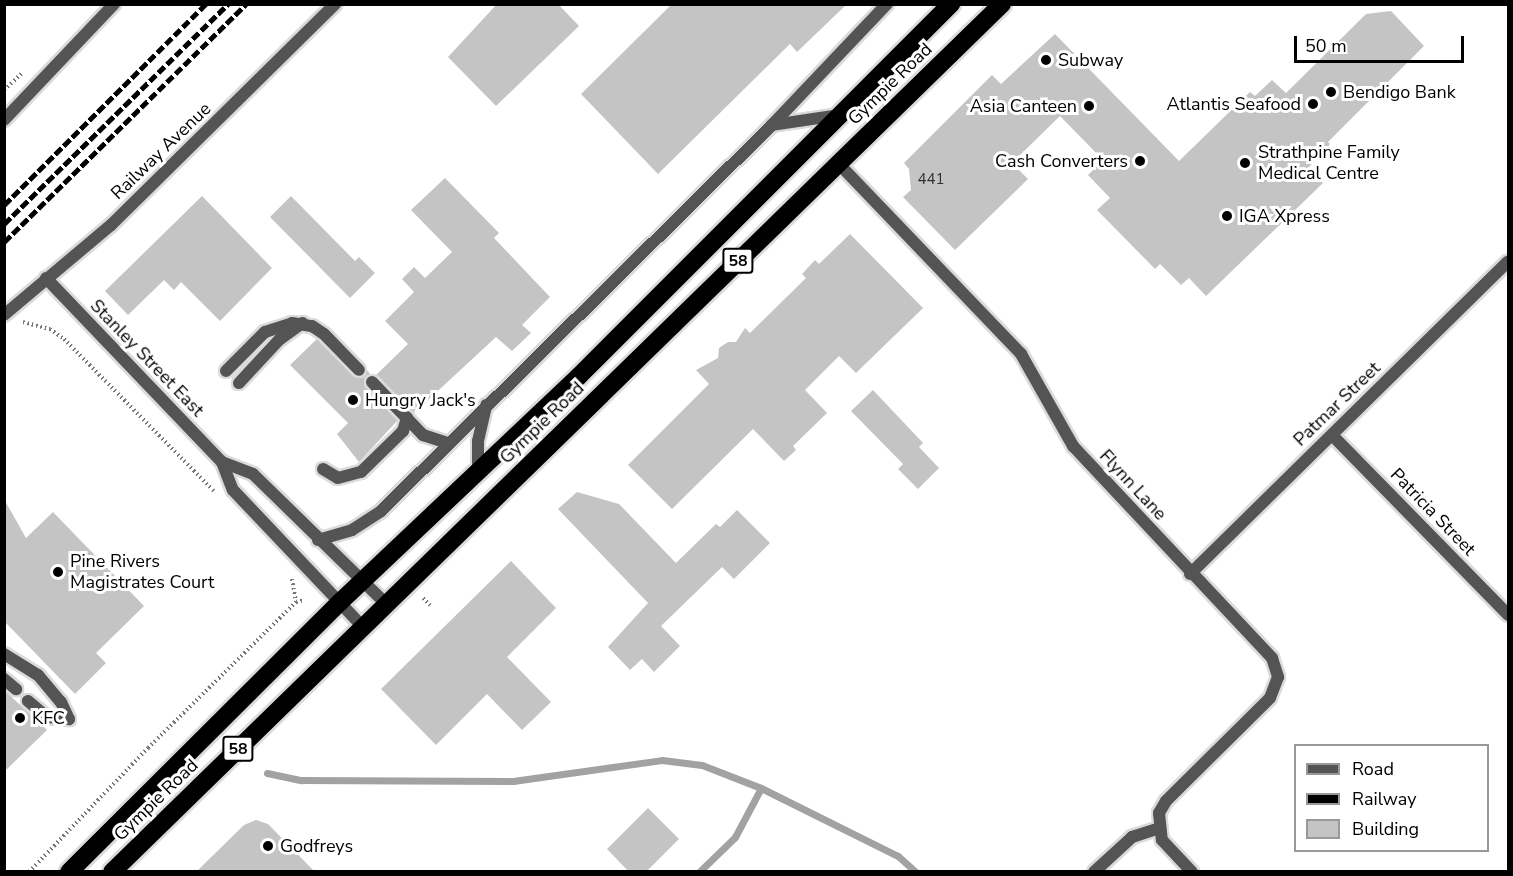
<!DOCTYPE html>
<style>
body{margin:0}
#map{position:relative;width:1513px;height:876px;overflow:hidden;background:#fff;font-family:"Nunito Sans",sans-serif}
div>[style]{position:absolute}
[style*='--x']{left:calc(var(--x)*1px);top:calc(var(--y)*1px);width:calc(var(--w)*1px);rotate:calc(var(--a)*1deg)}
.stream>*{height:7px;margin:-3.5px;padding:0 3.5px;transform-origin:3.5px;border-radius:3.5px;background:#a2a2a2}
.building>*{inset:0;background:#c4c4c4}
.path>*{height:4px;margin-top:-2px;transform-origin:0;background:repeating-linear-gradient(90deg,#767676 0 1.5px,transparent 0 4.5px)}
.roads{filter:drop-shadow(2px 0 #dbdbdb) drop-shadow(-2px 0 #dbdbdb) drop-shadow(0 2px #dbdbdb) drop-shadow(0 -2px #dbdbdb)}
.lane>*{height:12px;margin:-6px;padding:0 6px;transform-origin:6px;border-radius:6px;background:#545454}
.street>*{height:12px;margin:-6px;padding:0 6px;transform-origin:6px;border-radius:6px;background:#545454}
.highway>*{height:18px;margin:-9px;padding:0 9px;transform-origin:9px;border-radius:9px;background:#000}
.rail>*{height:4.5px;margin-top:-2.25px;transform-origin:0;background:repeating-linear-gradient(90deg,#000 0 9px,transparent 0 12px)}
.dots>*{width:16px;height:16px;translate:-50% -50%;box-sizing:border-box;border:3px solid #fff;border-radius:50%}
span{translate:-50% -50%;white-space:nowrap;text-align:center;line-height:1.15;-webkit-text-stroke:6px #fff;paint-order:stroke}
.number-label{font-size:15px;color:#313131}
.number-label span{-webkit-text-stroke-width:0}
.shield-label span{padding:2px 4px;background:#fff;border:2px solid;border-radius:4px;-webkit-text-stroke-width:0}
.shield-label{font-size:16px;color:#000;font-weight:700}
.poi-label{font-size:18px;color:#000}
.left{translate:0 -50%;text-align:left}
.right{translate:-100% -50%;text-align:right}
.street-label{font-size:18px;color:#000}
.frame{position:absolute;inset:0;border:6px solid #000;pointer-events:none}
.legend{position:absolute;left:1294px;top:744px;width:195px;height:108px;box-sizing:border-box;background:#fff;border:2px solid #999;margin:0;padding:8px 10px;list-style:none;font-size:18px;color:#000}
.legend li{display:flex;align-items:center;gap:12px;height:30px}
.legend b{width:30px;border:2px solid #999}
.scale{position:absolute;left:1294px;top:36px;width:170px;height:27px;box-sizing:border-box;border:3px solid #000;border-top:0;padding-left:8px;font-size:18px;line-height:21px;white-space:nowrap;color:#000;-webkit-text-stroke:4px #fff;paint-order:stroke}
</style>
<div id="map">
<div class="stream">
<div style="--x:267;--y:773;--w:35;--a:12"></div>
<div style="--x:301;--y:780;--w:212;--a:0.3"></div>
<div style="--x:513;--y:781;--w:150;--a:-8"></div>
<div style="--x:662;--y:760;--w:40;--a:7.1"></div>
<div style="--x:702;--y:765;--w:63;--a:21.3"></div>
<div style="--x:761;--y:788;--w:153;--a:26.4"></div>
<div style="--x:898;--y:856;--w:24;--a:42"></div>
<div style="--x:699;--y:872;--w:50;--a:-44.2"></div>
<div style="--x:735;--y:837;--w:55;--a:-62"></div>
</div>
<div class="building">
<div style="clip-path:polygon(497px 4px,558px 4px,579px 26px,496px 106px,448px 57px)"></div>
<div style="clip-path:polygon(672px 4px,847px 4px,797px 52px,790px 44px,658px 174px,581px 94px)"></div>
<div style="clip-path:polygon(1391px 11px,1424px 46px,1328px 142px,1330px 144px,1309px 167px,1323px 183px,1206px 296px,1189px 278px,1181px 285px,1160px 264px,1155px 269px,1097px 210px,1110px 198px,1088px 175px,1103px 160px,1060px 116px,1012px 163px,1028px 179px,955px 250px,903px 197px,911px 190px,909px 169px,904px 163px,992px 75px,1001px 84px,1055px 34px,1179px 161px,1250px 92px,1255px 96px,1272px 80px,1286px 93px,1366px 14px)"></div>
<div style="clip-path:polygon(445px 178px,499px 233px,494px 238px,550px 297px,522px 325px,531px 333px,512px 351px,496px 337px,414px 413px,376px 375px,408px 344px,385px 321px,414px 292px,402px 279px,414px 267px,425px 278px,452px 252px,411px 210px)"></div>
<div style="clip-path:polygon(202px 196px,272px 268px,220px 321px,181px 282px,174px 290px,164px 280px,128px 315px,105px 291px)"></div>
<div style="clip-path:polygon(291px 196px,355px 261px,359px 257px,375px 273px,350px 298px,270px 217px)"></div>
<div style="clip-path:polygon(850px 234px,923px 308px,856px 373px,839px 356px,805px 390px,827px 413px,793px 446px,796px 450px,784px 461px,753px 429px,672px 509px,628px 465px,709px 384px,696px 370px,718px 358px,719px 348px,728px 342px,736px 342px,745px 328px,750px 333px,806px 278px,802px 274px,815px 260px,819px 264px)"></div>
<div style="clip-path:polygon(317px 339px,354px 376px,362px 378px,367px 370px,370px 374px,364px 379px,366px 387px,398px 420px,359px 462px,337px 434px,348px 423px,290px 365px)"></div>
<div style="clip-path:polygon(873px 390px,923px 443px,919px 447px,939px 468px,918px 489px,898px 469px,903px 464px,851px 411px)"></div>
<div style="clip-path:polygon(577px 492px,619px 504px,676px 563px,716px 524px,720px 527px,737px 510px,770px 543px,734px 579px,722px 567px,661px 626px,680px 646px,654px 672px,642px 659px,630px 670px,608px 647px,648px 603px,558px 509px)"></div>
<div style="clip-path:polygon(4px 499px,26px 538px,53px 512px,144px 606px,96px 653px,106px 663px,75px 694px,4px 621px)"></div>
<div style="clip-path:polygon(511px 561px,556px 608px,507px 657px,551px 702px,522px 730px,487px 694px,436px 745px,381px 689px)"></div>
<div style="clip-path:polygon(4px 690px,47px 730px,4px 772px)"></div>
<div style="clip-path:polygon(648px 808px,679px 839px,646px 872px,629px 872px,607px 849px)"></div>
<div style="clip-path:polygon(256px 820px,268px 824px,315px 872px,196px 872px,244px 825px)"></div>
</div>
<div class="path">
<div style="--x:4;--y:90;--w:26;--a:-43"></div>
<div style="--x:23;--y:322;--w:28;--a:15"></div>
<div style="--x:50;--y:329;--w:17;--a:36"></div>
<div style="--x:64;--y:339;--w:214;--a:45.4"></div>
<div style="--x:292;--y:579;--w:23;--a:80"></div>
<div style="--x:423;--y:598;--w:10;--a:45"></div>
<div style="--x:29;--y:872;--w:172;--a:-46.2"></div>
<div style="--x:148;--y:748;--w:208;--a:-44.6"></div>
<div style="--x:296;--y:602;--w:8;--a:-14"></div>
</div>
<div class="roads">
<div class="lane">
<div style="--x:772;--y:125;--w:68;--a:-8.5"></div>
<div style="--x:226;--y:371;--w:55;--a:-45"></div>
<div style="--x:265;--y:332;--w:28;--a:-18"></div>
<div style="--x:292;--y:323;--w:20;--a:9"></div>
<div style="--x:312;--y:326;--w:14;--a:34"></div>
<div style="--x:324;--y:334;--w:50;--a:45.8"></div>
<div style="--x:372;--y:382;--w:74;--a:46.1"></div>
<div style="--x:423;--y:435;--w:25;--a:18"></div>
<div style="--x:239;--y:383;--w:59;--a:-47.1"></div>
<div style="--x:279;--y:340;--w:29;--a:-36"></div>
<div style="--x:323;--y:469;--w:17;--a:31"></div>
<div style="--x:338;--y:478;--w:24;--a:-15"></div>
<div style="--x:361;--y:472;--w:59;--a:-44.3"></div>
<div style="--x:403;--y:431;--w:14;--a:-73"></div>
<div style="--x:478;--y:470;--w:29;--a:-90"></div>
<div style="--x:478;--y:441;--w:37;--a:-77"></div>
<div style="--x:318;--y:540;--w:35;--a:-16"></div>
<div style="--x:352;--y:530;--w:35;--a:-33"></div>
<div style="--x:381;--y:511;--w:549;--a:-44.63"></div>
<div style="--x:772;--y:125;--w:167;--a:-46.5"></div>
<div style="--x:4;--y:654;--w:40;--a:32"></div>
<div style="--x:38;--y:675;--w:35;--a:50"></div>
<div style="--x:61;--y:702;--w:19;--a:65"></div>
<div style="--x:69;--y:719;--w:22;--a:-175"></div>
<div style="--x:47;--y:717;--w:25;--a:-140"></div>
<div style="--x:4;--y:679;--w:16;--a:40"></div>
</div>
<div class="street">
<div style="--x:4;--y:120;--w:160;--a:-46.5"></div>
<div style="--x:838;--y:163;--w:265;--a:46.2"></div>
<div style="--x:1021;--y:354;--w:106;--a:60.5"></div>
<div style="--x:1073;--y:446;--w:291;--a:46.8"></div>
<div style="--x:1272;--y:658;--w:20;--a:72"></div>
<div style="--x:1278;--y:677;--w:22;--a:111"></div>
<div style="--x:1270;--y:698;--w:146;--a:135.3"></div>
<div style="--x:1166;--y:801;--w:14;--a:120"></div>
<div style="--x:1159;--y:813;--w:27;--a:84"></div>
<div style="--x:1162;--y:840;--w:44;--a:46.8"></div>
<div style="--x:46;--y:278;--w:255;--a:46.3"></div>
<div style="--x:222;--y:462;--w:30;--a:69"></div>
<div style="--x:233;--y:490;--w:189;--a:46.5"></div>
<div style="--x:4;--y:315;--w:140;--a:-40.1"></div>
<div style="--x:111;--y:225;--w:315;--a:-44.6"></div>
<div style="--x:1332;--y:435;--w:252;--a:45.6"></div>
<div style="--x:222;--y:462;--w:33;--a:21"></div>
<div style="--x:253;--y:474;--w:186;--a:44.3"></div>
<div style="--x:1190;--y:574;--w:446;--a:-44.5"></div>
<div style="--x:1094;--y:872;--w:52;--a:-42.6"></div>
<div style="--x:1132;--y:837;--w:28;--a:-18"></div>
</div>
<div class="highway">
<div style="--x:69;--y:872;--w:383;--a:-44.9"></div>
<div style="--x:340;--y:602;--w:328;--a:-43.4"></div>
<div style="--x:578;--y:377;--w:528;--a:-45"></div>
<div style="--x:112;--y:872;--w:1243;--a:-44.28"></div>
</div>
</div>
<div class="rail">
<div style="--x:4;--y:205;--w:285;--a:-44.9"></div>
<div style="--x:4;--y:224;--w:314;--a:-44.5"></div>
<div style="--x:4;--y:242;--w:339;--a:-44.5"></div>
</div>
<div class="dots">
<div style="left:1046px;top:60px;background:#000"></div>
<div style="left:1331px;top:92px;background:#000"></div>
<div style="left:1313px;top:104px;background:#000"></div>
<div style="left:1089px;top:106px;background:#000"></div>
<div style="left:1140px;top:161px;background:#000"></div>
<div style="left:1245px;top:163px;background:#000"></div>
<div style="left:1227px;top:216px;background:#000"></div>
<div style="left:353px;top:400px;background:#000"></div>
<div style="left:58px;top:572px;background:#000"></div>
<div style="left:20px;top:718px;background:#000"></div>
<div style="left:268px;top:846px;background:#000"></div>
</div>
<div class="number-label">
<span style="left:931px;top:180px">441</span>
</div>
<div class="shield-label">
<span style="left:738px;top:261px">58</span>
<span style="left:238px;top:749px">58</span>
</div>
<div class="poi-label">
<span class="left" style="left:1058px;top:60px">Subway</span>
<span class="left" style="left:1343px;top:92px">Bendigo Bank</span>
<span class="right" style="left:1301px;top:104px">Atlantis Seafood</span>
<span class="right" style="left:1077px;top:106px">Asia Canteen</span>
<span class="left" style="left:1258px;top:163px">Strathpine Family<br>Medical Centre</span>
<span class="right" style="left:1128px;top:161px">Cash Converters</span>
<span class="left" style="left:1239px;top:216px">IGA Xpress</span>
<span class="left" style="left:365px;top:400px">Hungry Jack's</span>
<span class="left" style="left:70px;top:572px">Pine Rivers<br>Magistrates Court</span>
<span class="left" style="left:32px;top:718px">KFC</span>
<span class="left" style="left:280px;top:846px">Godfreys</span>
</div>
<div class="street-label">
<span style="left:890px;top:84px;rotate:-44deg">Gympie Road</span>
<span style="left:161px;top:151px;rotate:-44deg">Railway Avenue</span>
<span style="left:147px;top:358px;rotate:46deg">Stanley Street East</span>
<span style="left:1337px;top:404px;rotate:-44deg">Patmar Street</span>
<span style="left:542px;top:423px;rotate:-44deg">Gympie Road</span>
<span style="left:1133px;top:485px;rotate:47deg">Flynn Lane</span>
<span style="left:1433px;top:512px;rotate:46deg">Patricia Street</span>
<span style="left:156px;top:800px;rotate:-44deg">Gympie Road</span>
</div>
<div class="frame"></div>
<ul class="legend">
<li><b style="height:8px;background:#545454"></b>Road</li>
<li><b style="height:8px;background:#000"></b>Railway</li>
<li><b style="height:16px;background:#c4c4c4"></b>Building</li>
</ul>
<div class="scale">50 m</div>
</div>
